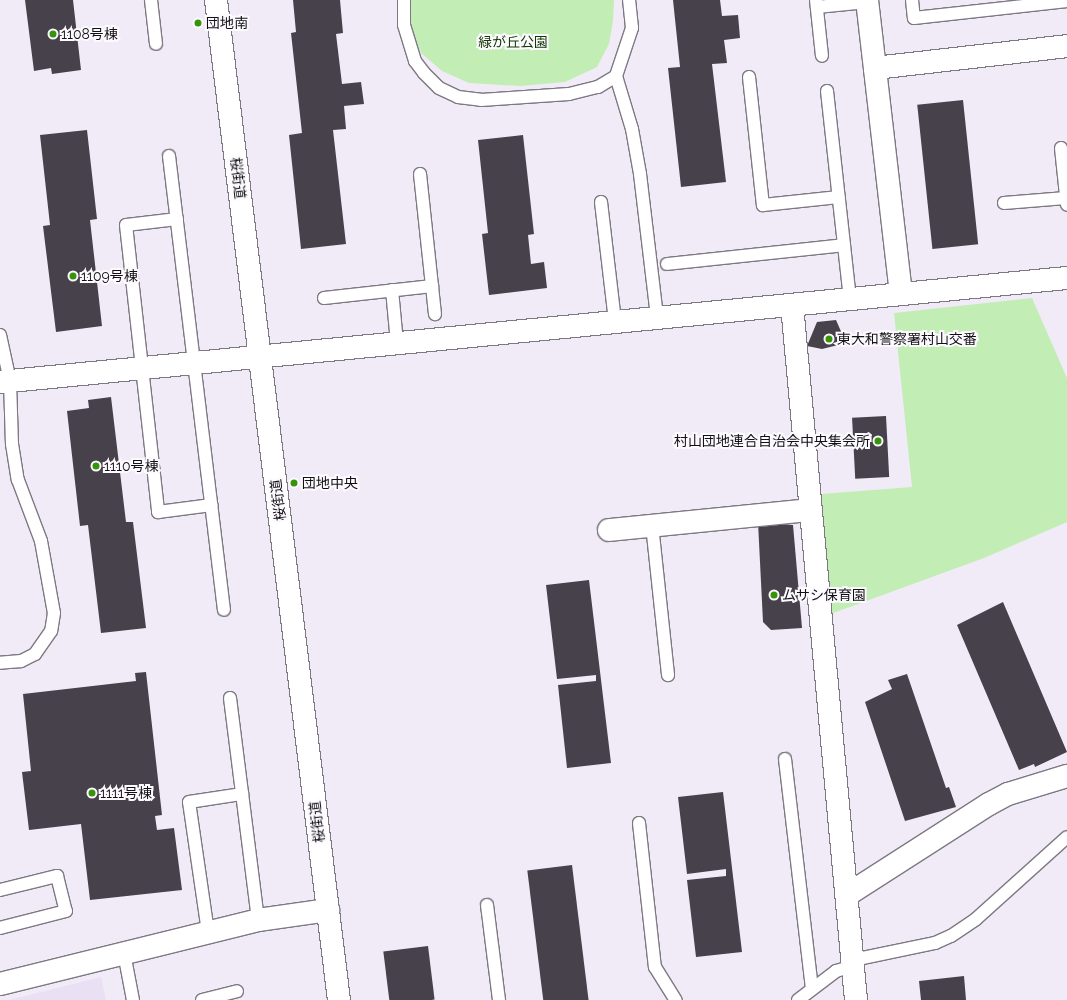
<!DOCTYPE html>
<meta charset="utf-8">
<style>
body{margin:0}
#map{position:relative;width:1067px;height:1000px;overflow:hidden;background:#f1ebf7;font-family:Raleway,"Noto Sans JP",sans-serif}
div>[style]{position:absolute}
[style*='--x']{left:calc(var(--x)*1px);top:calc(var(--y)*1px);width:calc(var(--w)*1px);rotate:calc(var(--a)*1deg)}
.built>*{inset:0;background:#eae0f3}
.green>*{inset:0;background:#c2eeb6}
.building>*{inset:0;background:#46414b;transform-origin:0 0}
.roads{filter:drop-shadow(1px 0 #7d7882) drop-shadow(-1px 0 #7d7882) drop-shadow(0 1px #7d7882) drop-shadow(0 -1px #7d7882)}
.lane>*{height:12px;margin:-6px;padding:0 6px;transform-origin:6px;border-radius:6px;background:#fff}
.street>*{height:22px;margin:-11px;padding:0 11px;transform-origin:11px;border-radius:11px;background:#fff}
.secondary>*{height:22px;margin:-11px;padding:0 11px;transform-origin:11px;border-radius:11px;background:#fff}
.dots>*{width:11px;height:11px;translate:-50% -50%;box-sizing:border-box;border:2px solid #fdfaff;border-radius:50%}
span{translate:-50% -50%;white-space:nowrap;text-align:center;line-height:1.15;-webkit-text-stroke:4px #fdfaff;paint-order:stroke}
.poi-label{font-size:14px;color:#121014}
.left{translate:0 -50%;text-align:left}
.right{translate:-100% -50%;text-align:right}
.park-label{font-size:14px;color:#113803}
.street-label{font-size:14px;color:#121014}
</style>
<div id="map">
<div class="built">
<div style="clip-path:polygon(101px 977px,106px 1000px,9px 1000px)"></div>
</div>
<div class="green">
<div style="clip-path:polygon(406px 0,614px 0,613px 21px,609px 44px,597px 67px,565px 82px,520px 86px,469px 83px,442px 71px,421px 53px,413px 35px)"></div>
<div style="clip-path:polygon(1032px 298px,1067px 378px,1067px 522px,984px 558px,828px 615px,821px 494px,912px 487px,894px 313px)"></div>
</div>
<div class="building">
<div style="clip-path:polygon(25px 0,73px 0,81px 70px,52px 74px,51px 68px,34px 71px)"></div>
<div style="clip-path:polygon(293px 0,340px 0,343px 33px,336px 34px,342px 84px,361px 82px,364px 104px,344px 106px,346px 129px,333px 130px,346px 244px,301px 249px,289px 135px,302px 133px,291px 33px,296px 32px)"></div>
<div style="clip-path:polygon(673px 0,720px 0,722px 16px,738px 15px,740px 38px,724px 40px,727px 63px,712px 64px,726px 182px,681px 187px,668px 68px,680px 67px)"></div>
<div style="left:963px;top:100px;width:145px;height:46px;rotate:84deg"></div>
<div style="clip-path:polygon(87px 130px,97px 219px,90px 220px,102px 326px,56px 332px,43px 226px,50px 225px,40px 135px)"></div>
<div style="clip-path:polygon(523px 135px,534px 234px,528px 235px,531px 264px,544px 262px,547px 288px,489px 295px,482px 234px,488px 233px,478px 140px)"></div>
<div style="clip-path:polygon(836px 320px,846px 343px,822px 349px,807px 346px,817px 322px)"></div>
<div style="clip-path:polygon(111px 397px,126px 522px,133px 522px,146px 628px,101px 633px,88px 525px,80px 526px,67px 411px,89px 408px,88px 400px)"></div>
<div style="left:886px;top:416px;width:61px;height:34px;rotate:87deg"></div>
<div style="clip-path:polygon(758px 522px,793px 525px,802px 628px,771px 630px,763px 622px)"></div>
<div style="clip-path:polygon(589px 580px,611px 763px,567px 768px,558px 685px,596px 681px,596px 675px,557px 679px,546px 585px)"></div>
<div style="clip-path:polygon(1003px 602px,1067px 752px,1035px 767px,1034px 764px,1019px 770px,957px 625px)"></div>
<div style="clip-path:polygon(146px 672px,162px 815px,155px 816px,157px 830px,174px 828px,182px 890px,90px 900px,81px 824px,29px 830px,22px 772px,31px 771px,23px 694px,136px 681px,135px 673px)"></div>
<div style="clip-path:polygon(907px 674px,946px 788px,949px 787px,956px 807px,905px 821px,865px 702px,892px 689px,888px 680px)"></div>
<div style="clip-path:polygon(723px 792px,742px 952px,696px 957px,687px 880px,726px 876px,726px 869px,687px 874px,678px 797px)"></div>
<div style="left:572px;top:865px;width:136px;height:45px;rotate:83deg"></div>
<div style="left:428px;top:946px;width:54px;height:45px;rotate:83deg"></div>
<div style="clip-path:polygon(964px 976px,966px 1000px,921px 1000px,919px 981px)"></div>
</div>
<div class="roads">
<div class="lane">
<div style="--x:151;--y:0;--w:44;--a:83.5"></div>
<div style="--x:404;--y:0;--w:25;--a:90"></div>
<div style="--x:404;--y:25;--w:38;--a:73"></div>
<div style="--x:415;--y:61;--w:15;--a:53"></div>
<div style="--x:424;--y:73;--w:21;--a:45"></div>
<div style="--x:439;--y:88;--w:21;--a:25"></div>
<div style="--x:458;--y:97;--w:23;--a:7"></div>
<div style="--x:481;--y:100;--w:88;--a:-3.9"></div>
<div style="--x:569;--y:94;--w:30;--a:-14"></div>
<div style="--x:598;--y:87;--w:21;--a:-31"></div>
<div style="--x:616;--y:76;--w:51;--a:-71.6"></div>
<div style="--x:632;--y:28;--w:28;--a:-96"></div>
<div style="--x:816;--y:0;--w:56;--a:83.9"></div>
<div style="--x:912;--y:0;--w:18;--a:84"></div>
<div style="--x:914;--y:18;--w:154;--a:-6.3"></div>
<div style="--x:817;--y:7;--w:50;--a:-5.7"></div>
<div style="--x:616;--y:76;--w:55;--a:73.2"></div>
<div style="--x:632;--y:129;--w:46;--a:79.9"></div>
<div style="--x:640;--y:174;--w:144;--a:83.2"></div>
<div style="--x:749;--y:77;--w:129;--a:83.8"></div>
<div style="--x:763;--y:205;--w:76;--a:-6"></div>
<div style="--x:827;--y:91;--w:209;--a:83.7"></div>
<div style="--x:1061;--y:148;--w:57;--a:84"></div>
<div style="--x:169;--y:156;--w:457;--a:83.1"></div>
<div style="--x:420;--y:174;--w:141;--a:83.9"></div>
<div style="--x:601;--y:202;--w:121;--a:83.3"></div>
<div style="--x:1004;--y:203;--w:62;--a:-4.6"></div>
<div style="--x:177;--y:219;--w:51;--a:173.3"></div>
<div style="--x:126;--y:225;--w:289;--a:83.6"></div>
<div style="--x:158;--y:512;--w:54;--a:-7.4"></div>
<div style="--x:667;--y:264;--w:178;--a:-6.1"></div>
<div style="--x:392;--y:290;--w:53;--a:84.6"></div>
<div style="--x:324;--y:298;--w:109;--a:-6.3"></div>
<div style="--x:0;--y:335;--w:47;--a:77.7"></div>
<div style="--x:10;--y:381;--w:63;--a:88.2"></div>
<div style="--x:12;--y:444;--w:36;--a:81"></div>
<div style="--x:18;--y:480;--w:65;--a:69.3"></div>
<div style="--x:41;--y:541;--w:73;--a:79.8"></div>
<div style="--x:54;--y:613;--w:18;--a:99"></div>
<div style="--x:51;--y:631;--w:28;--a:125"></div>
<div style="--x:35;--y:654;--w:16;--a:153"></div>
<div style="--x:21;--y:661;--w:21;--a:175"></div>
<div style="--x:652;--y:525;--w:151;--a:83.9"></div>
<div style="--x:230;--y:698;--w:224;--a:82.8"></div>
<div style="--x:785;--y:759;--w:231;--a:83.3"></div>
<div style="--x:639;--y:823;--w:145;--a:83.7"></div>
<div style="--x:655;--y:967;--w:39;--a:58"></div>
<div style="--x:0;--y:890;--w:59;--a:-13.8"></div>
<div style="--x:57;--y:876;--w:36;--a:76"></div>
<div style="--x:66;--y:911;--w:68;--a:165.6"></div>
<div style="--x:487;--y:905;--w:96;--a:82.8"></div>
<div style="--x:208;--y:932;--w:131;--a:-98.3"></div>
<div style="--x:189;--y:802;--w:54;--a:-8.6"></div>
<div style="--x:124;--y:953;--w:48;--a:79.2"></div>
<div style="--x:853;--y:960;--w:84;--a:-11.7"></div>
<div style="--x:935;--y:943;--w:17;--a:-24"></div>
<div style="--x:951;--y:936;--w:30;--a:-34"></div>
<div style="--x:976;--y:919;--w:122;--a:-42"></div>
<div style="--x:202;--y:1000;--w:36;--a:-14"></div>
<div style="--x:798;--y:1000;--w:48;--a:-37.3"></div>
<div style="--x:836;--y:971;--w:18;--a:-16"></div>
</div>
<div class="street">
<div style="--x:867;--y:0;--w:296;--a:83.4"></div>
<div style="--x:875;--y:68;--w:193;--a:-6.5"></div>
<div style="--x:792;--y:305;--w:698;--a:84.74"></div>
<div style="--x:0;--y:382;--w:1072;--a:-5.57"></div>
<div style="--x:609;--y:530;--w:202;--a:-5.7"></div>
<div style="--x:847;--y:895;--w:169;--a:-32.7"></div>
<div style="--x:989;--y:804;--w:21;--a:-28"></div>
<div style="--x:1008;--y:794;--w:62;--a:-17"></div>
</div>
<div class="secondary">
<div style="--x:216;--y:0;--w:1008;--a:82.99"></div>
<div style="--x:0;--y:984;--w:266;--a:-13.9"></div>
<div style="--x:258;--y:920;--w:71;--a:-8.1"></div>
</div>
</div>
<div class="dots">
<div style="left:198px;top:23px;background:#37930a"></div>
<div style="left:53px;top:34px;background:#37930a"></div>
<div style="left:73px;top:276px;background:#37930a"></div>
<div style="left:829px;top:339px;background:#37930a"></div>
<div style="left:878px;top:441px;background:#37930a"></div>
<div style="left:96px;top:466px;background:#37930a"></div>
<div style="left:294px;top:483px;background:#37930a"></div>
<div style="left:774px;top:595px;background:#37930a"></div>
<div style="left:92px;top:793px;background:#37930a"></div>
</div>
<div class="poi-label">
<span class="left" style="left:206px;top:23px">団地南</span>
<span class="left" style="left:61px;top:34px">1108号棟</span>
<span class="left" style="left:81px;top:276px">1109号棟</span>
<span class="left" style="left:837px;top:339px">東大和警察署村山交番</span>
<span class="right" style="left:870px;top:441px">村山団地連合自治会中央集会所</span>
<span class="left" style="left:104px;top:466px">1110号棟</span>
<span class="left" style="left:302px;top:483px">団地中央</span>
<span class="left" style="left:782px;top:595px">ムサシ保育園</span>
<span class="left" style="left:100px;top:793px">1111号棟</span>
</div>
<div class="park-label">
<span style="left:513px;top:42px">緑が丘公園</span>
</div>
<div class="street-label">
<span style="left:238px;top:178px;rotate:83deg">桜街道</span>
<span style="left:278px;top:500px;rotate:-97deg">桜街道</span>
<span style="left:317px;top:822px;rotate:-97deg">桜街道</span>
</div>
</div>
